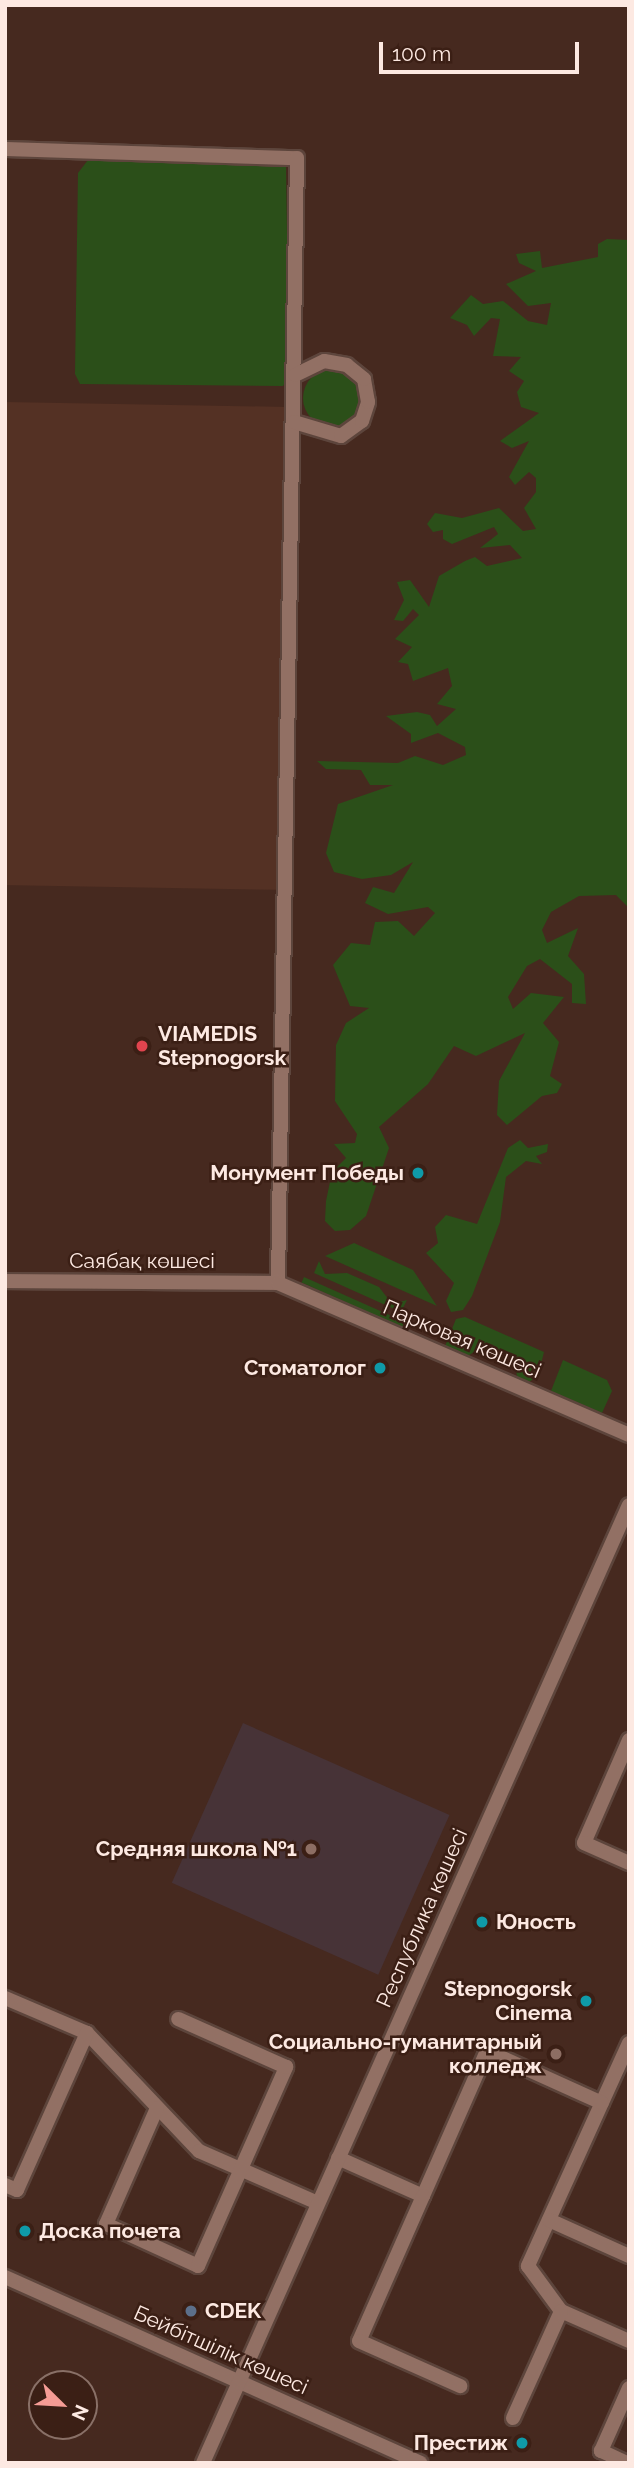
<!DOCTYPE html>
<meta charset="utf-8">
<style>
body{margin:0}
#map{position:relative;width:634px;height:2468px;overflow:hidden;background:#46291f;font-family:Raleway,sans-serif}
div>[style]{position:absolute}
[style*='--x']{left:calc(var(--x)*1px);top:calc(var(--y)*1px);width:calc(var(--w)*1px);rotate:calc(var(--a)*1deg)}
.built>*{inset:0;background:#543124;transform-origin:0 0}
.education>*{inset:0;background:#473337;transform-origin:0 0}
.green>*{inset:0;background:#2b4f19;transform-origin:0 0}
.round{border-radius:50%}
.roads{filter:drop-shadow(2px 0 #5d453c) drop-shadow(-2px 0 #5d453c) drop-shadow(0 2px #5d453c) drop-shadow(0 -2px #5d453c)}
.minor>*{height:14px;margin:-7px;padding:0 7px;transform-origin:7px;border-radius:7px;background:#927064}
.dots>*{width:19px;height:19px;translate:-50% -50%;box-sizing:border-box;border:4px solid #3b1f15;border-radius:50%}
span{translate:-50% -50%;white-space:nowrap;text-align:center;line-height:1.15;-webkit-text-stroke:5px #3b1f15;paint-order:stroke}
.poi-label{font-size:21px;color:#fde9e2;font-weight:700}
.left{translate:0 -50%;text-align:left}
.right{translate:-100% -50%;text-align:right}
.street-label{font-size:21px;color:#fde9e2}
.frame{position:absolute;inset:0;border:7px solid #fde9e2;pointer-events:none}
.north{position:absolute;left:28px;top:2370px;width:70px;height:70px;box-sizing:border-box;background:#3b1f15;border:2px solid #897067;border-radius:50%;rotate:114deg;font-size:19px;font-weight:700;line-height:28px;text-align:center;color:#fde9e2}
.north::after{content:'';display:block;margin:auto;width:24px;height:32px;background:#f59c95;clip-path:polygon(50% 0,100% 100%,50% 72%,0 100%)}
.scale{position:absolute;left:379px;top:42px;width:200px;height:32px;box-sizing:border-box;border:4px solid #fde9e2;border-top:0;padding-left:9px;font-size:21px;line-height:24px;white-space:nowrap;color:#fde9e2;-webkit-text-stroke:5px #3b1f15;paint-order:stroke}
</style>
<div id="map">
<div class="built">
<div style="left:5px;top:402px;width:282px;height:483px;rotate:1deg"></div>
</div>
<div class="education">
<div style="left:243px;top:1723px;width:226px;height:175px;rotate:24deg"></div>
</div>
<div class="green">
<div style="clip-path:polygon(91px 156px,286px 164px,289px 377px,283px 386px,80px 384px,75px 374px,78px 173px)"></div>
<div style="clip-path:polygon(607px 239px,629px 240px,629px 908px,616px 895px,579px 896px,551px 912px,542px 930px,547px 943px,578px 928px,568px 956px,584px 974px,586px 1004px,572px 1003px,572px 984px,540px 959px,527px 966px,508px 997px,513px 1009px,531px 993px,564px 997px,543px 1023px,559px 1042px,550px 1076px,562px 1084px,557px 1093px,542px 1096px,507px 1125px,497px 1115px,499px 1081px,525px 1033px,476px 1056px,454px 1046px,428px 1084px,379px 1127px,389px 1148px,366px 1216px,350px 1230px,335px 1231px,325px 1221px,326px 1201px,332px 1172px,346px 1158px,334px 1144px,355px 1143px,357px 1134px,335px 1101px,336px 1045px,346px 1023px,369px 1008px,350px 1006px,333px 965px,351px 943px,370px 945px,375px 922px,398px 921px,414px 936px,435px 913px,428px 907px,388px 914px,365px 903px,373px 887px,394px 893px,413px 862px,391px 875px,362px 879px,334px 872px,326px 853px,338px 804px,393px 785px,370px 785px,361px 770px,326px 769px,317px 761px,398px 763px,415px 756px,443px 765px,466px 755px,465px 747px,438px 733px,411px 743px,411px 734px,386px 716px,417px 712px,430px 715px,437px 726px,456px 709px,437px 704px,452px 686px,448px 668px,413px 681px,408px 664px,398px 662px,412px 647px,395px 639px,419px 615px,413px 609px,403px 621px,394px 620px,404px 600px,397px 582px,410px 580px,429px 607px,439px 576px,465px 561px,475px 557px,487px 566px,522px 558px,510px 545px,480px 548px,498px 534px,494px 527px,452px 544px,443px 539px,443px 530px,433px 532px,427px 524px,435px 513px,462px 518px,499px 508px,523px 531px,536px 529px,524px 508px,536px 492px,536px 478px,529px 472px,515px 485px,509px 477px,529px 441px,512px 448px,500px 441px,539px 413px,521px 407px,517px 392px,524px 381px,509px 371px,521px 357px,493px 356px,500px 319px,491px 318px,474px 336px,467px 325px,450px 318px,471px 295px,483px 304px,503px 301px,528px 321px,547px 325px,551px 303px,528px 306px,506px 284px,536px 271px,519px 263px,516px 254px,540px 251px,542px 268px,598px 257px,598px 244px)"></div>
<div class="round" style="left:303px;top:369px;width:58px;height:58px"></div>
<div style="clip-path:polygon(520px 1140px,528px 1148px,548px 1144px,547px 1152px,536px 1156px,542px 1164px,526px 1161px,506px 1177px,500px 1222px,472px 1296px,463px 1310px,451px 1312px,446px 1301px,454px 1283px,426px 1253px,438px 1243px,435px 1227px,446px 1215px,477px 1224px,508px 1148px)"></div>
<div style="clip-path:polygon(354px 1243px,413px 1270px,437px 1306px,325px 1256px)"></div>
<div style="clip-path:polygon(319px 1261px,325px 1274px,347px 1273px,379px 1287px,392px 1304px,407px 1300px,401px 1312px,314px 1273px)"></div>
<div style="left:304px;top:1277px;width:110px;height:6px;rotate:24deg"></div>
<div style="clip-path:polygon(465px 1317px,544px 1352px,538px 1376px,529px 1382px,517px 1376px,515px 1365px,478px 1349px,468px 1356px,445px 1346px,456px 1319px)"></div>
<div style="clip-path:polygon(563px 1360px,607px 1380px,612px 1391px,602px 1413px,551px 1391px)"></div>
</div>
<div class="roads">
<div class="minor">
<div style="--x:5;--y:149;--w:292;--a:1.8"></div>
<div style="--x:297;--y:158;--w:1125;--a:90.97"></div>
<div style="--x:294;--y:422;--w:49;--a:16.6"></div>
<div style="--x:341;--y:436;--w:26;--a:-36"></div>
<div style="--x:362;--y:421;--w:20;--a:-72"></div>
<div style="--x:368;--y:402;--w:23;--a:-100"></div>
<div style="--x:364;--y:379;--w:22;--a:-141"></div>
<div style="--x:347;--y:365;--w:23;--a:-170"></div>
<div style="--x:324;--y:361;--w:32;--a:154"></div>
<div style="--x:5;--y:1281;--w:273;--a:0.4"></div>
<div style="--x:278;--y:1283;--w:382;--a:23.4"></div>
<div style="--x:629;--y:1740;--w:112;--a:113.6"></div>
<div style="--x:584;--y:1843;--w:49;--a:24"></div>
<div style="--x:5;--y:1998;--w:89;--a:23.1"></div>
<div style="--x:87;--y:2033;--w:163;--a:46.5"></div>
<div style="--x:199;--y:2151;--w:130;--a:23.6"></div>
<div style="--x:629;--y:2043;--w:245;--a:114.4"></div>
<div style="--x:528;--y:2266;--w:56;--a:53.7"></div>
<div style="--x:561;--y:2311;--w:74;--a:23.8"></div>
<div style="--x:157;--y:2108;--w:127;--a:113.7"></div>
<div style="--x:106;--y:2224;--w:101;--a:24.5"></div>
<div style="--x:198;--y:2266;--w:218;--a:-66.1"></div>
<div style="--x:286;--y:2067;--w:118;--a:-156"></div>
<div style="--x:338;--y:2158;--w:93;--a:24.1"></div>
<div style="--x:423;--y:2196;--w:158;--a:-66.2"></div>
<div style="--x:487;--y:2051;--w:126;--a:24.3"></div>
<div style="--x:5;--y:2185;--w:13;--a:23"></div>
<div style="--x:17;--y:2190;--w:172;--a:-66"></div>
<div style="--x:423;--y:2196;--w:158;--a:113.8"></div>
<div style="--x:359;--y:2341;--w:111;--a:24"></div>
<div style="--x:549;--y:2220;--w:88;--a:24.2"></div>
<div style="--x:5;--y:2277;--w:455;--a:24.1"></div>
<div style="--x:513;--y:2418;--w:117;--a:-65.8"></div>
<div style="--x:203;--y:2463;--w:1048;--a:-66.03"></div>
<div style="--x:627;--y:2463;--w:29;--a:-155"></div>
<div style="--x:601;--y:2451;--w:69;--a:-66"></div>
</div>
</div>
<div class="dots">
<div style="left:142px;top:1046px;background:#e0444e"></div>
<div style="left:418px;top:1173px;background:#0f9aa8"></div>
<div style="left:380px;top:1368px;background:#0f9aa8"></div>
<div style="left:311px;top:1849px;background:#8d6e63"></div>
<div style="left:482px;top:1922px;background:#0f9aa8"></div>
<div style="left:586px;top:2001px;background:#0f9aa8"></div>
<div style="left:556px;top:2054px;background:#8d6e63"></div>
<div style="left:25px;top:2231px;background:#0f9aa8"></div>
<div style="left:191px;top:2311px;background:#5c6f8a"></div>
<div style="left:522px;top:2443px;background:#0f9aa8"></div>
</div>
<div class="poi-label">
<span class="left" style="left:158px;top:1046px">VIAMEDIS<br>Stepnogorsk</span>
<span class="right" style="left:404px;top:1173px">Монумент Победы</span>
<span class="right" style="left:366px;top:1368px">Стоматолог</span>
<span class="right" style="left:297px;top:1849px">Средняя школа №1</span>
<span class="left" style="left:496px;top:1922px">Юность</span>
<span class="right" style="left:572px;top:2001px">Stepnogorsk<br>Cinema</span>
<span class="right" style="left:542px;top:2054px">Социально-гуманитарный<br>колледж</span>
<span class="left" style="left:39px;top:2231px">Доска почета</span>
<span class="left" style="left:205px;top:2311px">CDEK</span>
<span class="right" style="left:508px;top:2443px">Престиж</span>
</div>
<div class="street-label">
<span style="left:142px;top:1261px">Саябақ көшесі</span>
<span style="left:462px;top:1339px;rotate:23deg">Парковая көшесі</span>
<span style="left:422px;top:1918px;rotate:-66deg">Республика көшесі</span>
<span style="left:221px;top:2350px;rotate:24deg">Бейбітшілік көшесі</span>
</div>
<div class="frame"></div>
<div class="north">N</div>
<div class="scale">100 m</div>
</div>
